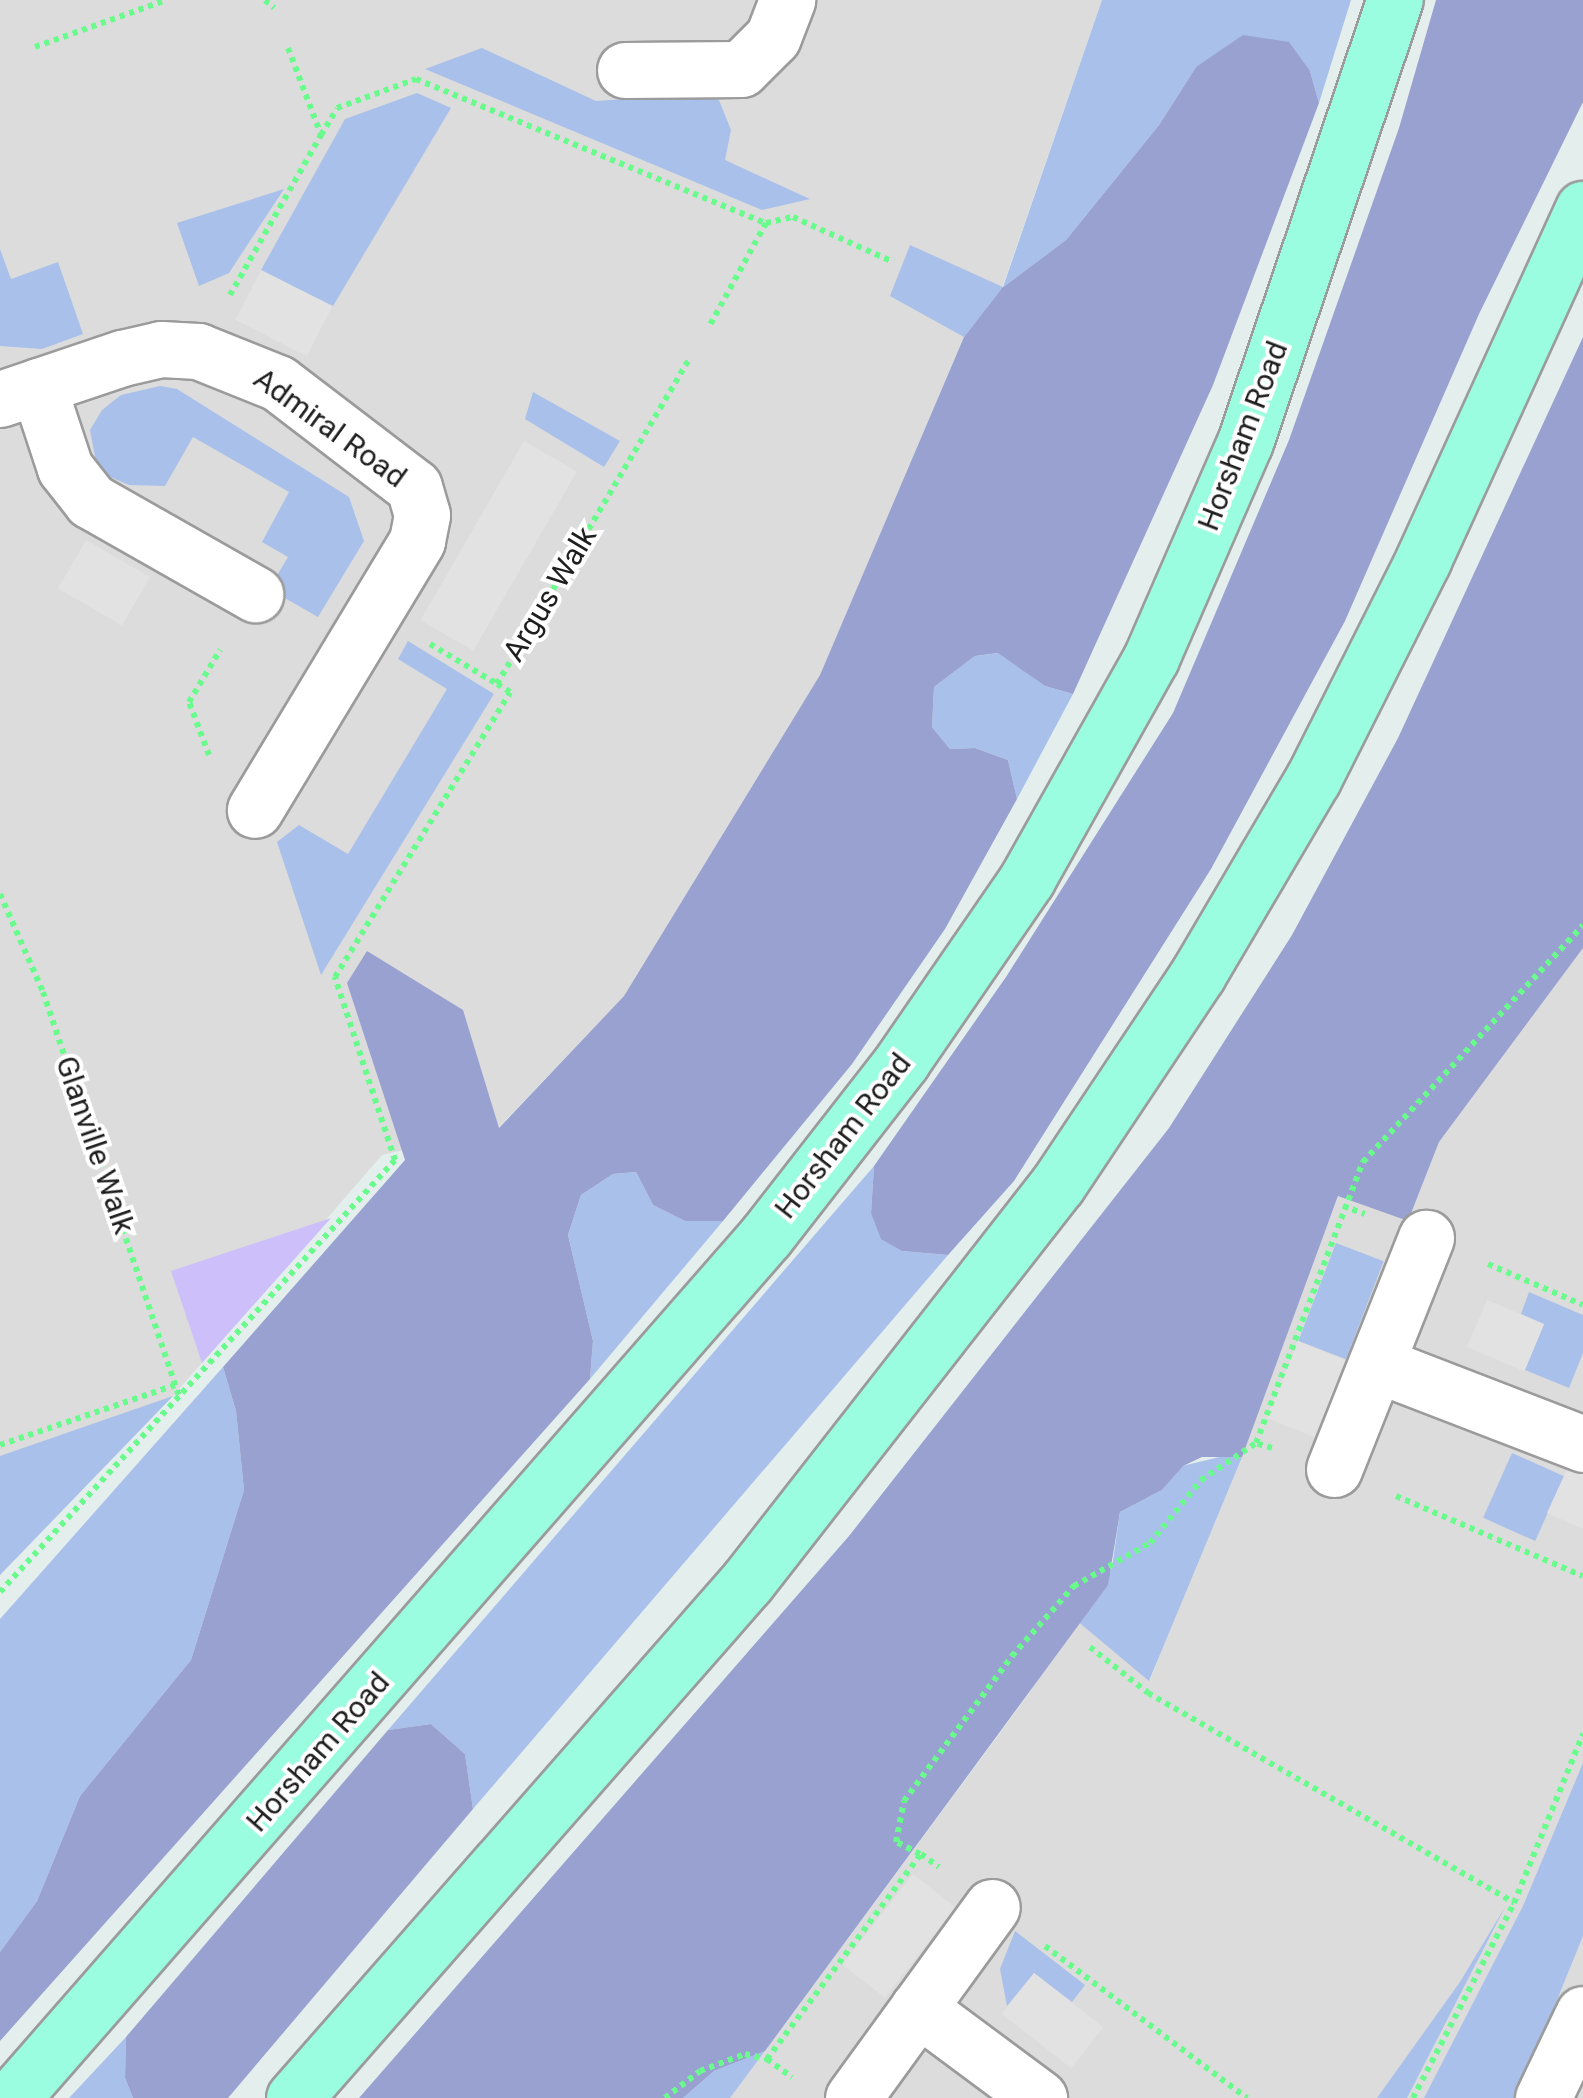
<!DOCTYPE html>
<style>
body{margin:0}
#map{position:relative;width:1583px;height:2098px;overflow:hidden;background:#e4efed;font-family:Roboto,sans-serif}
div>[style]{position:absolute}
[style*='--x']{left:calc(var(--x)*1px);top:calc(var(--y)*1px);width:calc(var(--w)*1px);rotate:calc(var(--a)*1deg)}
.residential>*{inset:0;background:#dbdcdb}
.grass>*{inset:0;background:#a9c0eb;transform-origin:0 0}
.forest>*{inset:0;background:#98a1d0}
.park>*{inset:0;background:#cdc0fa}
.parking>*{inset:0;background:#e2e2e2;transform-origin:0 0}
.path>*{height:6px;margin-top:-3px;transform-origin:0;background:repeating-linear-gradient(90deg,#69fc8c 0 5px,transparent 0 10px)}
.roads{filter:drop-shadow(2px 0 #9b9b9b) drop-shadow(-2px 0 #9b9b9b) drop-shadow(0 2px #9b9b9b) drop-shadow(0 -2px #9b9b9b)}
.minor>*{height:55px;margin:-27.5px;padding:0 27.5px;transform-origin:27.5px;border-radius:27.5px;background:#fff}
.major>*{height:55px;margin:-27.5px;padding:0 27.5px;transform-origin:27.5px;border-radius:27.5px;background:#9bfde0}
span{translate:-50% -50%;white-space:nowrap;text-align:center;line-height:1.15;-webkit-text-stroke:8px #fff;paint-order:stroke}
.street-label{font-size:30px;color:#1e1e1e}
</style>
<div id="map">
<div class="residential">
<div style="clip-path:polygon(0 0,1102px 0,1002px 288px,964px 337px,820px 675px,624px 996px,498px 1128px,382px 1155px,173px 1396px,0 1575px)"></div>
<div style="clip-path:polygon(1583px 948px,1583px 2098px,730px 2098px,1028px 1695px,1076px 1620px,1150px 1680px,1339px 1195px,1408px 1221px,1439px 1142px)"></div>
</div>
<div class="grass">
<div style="clip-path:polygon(1102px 0,1351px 0,1319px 103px,1310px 71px,1196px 67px,1159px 125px,1066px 240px,1002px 288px,964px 337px,890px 296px,910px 245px,1003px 287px)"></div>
<div style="clip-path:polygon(482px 48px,596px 101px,700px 94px,719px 100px,731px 130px,725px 160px,810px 199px,762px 210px,425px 69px)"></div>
<div style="clip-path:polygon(417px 93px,451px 108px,333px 306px,261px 270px,345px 119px)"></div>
<div style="clip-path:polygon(284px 189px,229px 273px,199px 286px,177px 223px)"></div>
<div style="clip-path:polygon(0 249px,11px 279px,58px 262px,83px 334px,42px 349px,0 346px)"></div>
<div style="clip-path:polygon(160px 386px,177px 389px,349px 497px,364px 541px,318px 617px,269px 589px,288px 557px,262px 542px,289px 492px,193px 437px,165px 486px,129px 485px,98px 472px,90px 430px,102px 410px,121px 395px)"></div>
<div style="clip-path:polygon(533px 392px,620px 441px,604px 467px,525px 419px)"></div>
<div style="clip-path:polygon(408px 641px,494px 694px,321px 975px,277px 842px,299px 825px,348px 854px,447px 689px,398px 659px)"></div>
<div style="clip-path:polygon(999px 653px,1045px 686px,1073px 694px,1017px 799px,1008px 760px,975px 748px,950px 749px,932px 727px,934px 687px,975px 656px)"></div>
<div style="clip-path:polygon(874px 1166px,871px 1213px,902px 1251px,948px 1255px,473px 1809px,465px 1754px,431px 1724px,388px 1730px)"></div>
<div style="clip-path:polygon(636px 1172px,653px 1205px,685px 1221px,723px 1221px,590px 1379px,593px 1341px,568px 1235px,581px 1195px,613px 1174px)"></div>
<div style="left:1336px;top:1243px;width:51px;height:105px;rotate:21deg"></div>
<div style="clip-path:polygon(1529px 1292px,1583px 1315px,1583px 1353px,1569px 1388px,1525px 1370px,1544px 1324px,1521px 1314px)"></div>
<div style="clip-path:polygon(223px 1367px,236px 1411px,244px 1490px,191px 1660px,80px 1796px,37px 1901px,0 1952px,0 1619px)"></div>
<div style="clip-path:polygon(173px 1396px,0 1575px,0 1456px)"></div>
<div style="left:1512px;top:1453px;width:57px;height:71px;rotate:24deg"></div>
<div style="clip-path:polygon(1232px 1454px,1242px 1457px,1149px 1681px,1076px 1620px,1092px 1606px,1112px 1567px,1120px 1512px,1162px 1490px,1182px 1466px)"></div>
<div style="clip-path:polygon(1583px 1763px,1583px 1936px,1517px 2098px,1424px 2098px,1523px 1906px)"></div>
<div style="clip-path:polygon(1505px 1907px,1407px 2098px,1377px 2098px,1460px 1982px)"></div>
<div style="clip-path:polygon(1015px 1931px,1085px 1985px,1072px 2002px,1034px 1973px,1007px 2006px,1000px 1969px)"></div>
<div style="clip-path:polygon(126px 2037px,125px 2078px,133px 2098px,69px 2098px)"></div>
<div style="clip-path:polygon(765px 2051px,730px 2098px,683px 2098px,714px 2071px)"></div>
</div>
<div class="forest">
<div style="clip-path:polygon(1436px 0,1583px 0,1583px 102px,1479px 314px,1345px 621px,1211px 869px,1014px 1181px,948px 1255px,902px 1251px,881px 1239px,871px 1213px,874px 1166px,1006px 977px,1173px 713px,1289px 440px,1399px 128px)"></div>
<div style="clip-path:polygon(1243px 35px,1289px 42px,1310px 71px,1319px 103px,1213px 385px,1073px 694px,1045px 686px,998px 653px,975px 656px,934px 687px,932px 727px,950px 749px,975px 748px,1008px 760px,1017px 799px,945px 929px,852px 1064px,723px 1221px,685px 1221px,653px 1205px,636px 1172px,613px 1174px,581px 1195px,568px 1235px,593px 1341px,590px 1379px,0 2041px,0 1952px,37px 1901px,80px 1796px,191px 1660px,244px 1490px,236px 1411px,223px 1367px,405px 1160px,347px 983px,367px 951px,463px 1010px,499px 1128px,624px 996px,820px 675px,964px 337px,1002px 288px,1066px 240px,1159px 125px,1196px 67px)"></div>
<div style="clip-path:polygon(1583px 337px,1583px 948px,1439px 1142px,1408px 1221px,1338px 1196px,1242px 1457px,1202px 1457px,1183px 1466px,1162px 1490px,1120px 1512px,1108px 1585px,765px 2051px,714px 2071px,683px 2098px,359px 2098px,849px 1536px,1169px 1128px,1292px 935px,1398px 738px)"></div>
<div style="clip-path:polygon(431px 1724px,465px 1754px,473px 1809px,228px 2098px,133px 2098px,125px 2078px,126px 2037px,388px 1730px)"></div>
</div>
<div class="park">
<div style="clip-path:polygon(331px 1218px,202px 1363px,171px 1271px)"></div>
</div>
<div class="parking">
<div style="left:261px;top:270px;width:80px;height:56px;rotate:27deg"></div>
<div style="left:524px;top:441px;width:61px;height:207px;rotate:30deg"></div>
<div style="left:86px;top:540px;width:74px;height:56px;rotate:30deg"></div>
<div style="left:1487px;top:1300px;width:62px;height:51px;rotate:23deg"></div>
<div style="left:1298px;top:1341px;width:52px;height:83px;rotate:22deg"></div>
<div style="clip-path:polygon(1569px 1465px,1583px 1471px,1583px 1529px,1547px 1513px)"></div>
<div style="left:913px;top:1874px;width:54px;height:115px;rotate:38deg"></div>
<div style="left:1034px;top:1973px;width:88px;height:52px;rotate:38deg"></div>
</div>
<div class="path">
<div style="--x:265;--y:0;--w:12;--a:42"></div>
<div style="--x:35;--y:47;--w:139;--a:-19.7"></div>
<div style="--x:288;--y:48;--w:93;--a:69.2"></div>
<div style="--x:321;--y:135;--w:31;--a:-59"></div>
<div style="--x:337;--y:108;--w:84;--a:-20.2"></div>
<div style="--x:416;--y:79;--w:378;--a:22.4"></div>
<div style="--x:766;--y:223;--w:116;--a:118.8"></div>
<div style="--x:766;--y:223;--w:28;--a:-13"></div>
<div style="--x:793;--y:217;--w:110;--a:24.2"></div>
<div style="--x:230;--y:295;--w:184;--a:-60.4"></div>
<div style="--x:430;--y:644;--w:78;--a:30.8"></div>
<div style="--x:209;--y:755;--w:57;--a:-110.7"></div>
<div style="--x:189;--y:702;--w:61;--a:-59.2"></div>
<div style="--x:0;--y:894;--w:107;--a:66.3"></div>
<div style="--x:43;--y:992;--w:429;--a:71.4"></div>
<div style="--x:1343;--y:1206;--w:23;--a:20"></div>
<div style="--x:1488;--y:1264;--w:103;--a:23.3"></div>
<div style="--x:0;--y:1445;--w:185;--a:-18.9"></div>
<div style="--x:1272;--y:1448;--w:17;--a:-163"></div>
<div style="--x:1256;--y:1443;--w:301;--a:-69.2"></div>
<div style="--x:1363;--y:1162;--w:323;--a:-47.1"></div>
<div style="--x:1396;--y:1496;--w:203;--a:23.2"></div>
<div style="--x:0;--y:1592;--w:585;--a:-47.56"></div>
<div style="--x:395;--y:1160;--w:193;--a:-108.2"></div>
<div style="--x:335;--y:977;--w:334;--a:-58.4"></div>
<div style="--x:510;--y:692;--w:15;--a:-148"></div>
<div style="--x:497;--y:684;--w:379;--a:-59.4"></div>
<div style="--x:1090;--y:1647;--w:74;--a:38.4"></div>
<div style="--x:1148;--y:1693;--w:422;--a:29.8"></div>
<div style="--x:920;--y:1854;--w:27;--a:-153"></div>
<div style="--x:896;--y:1842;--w:42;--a:-79"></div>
<div style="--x:904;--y:1801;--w:181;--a:-53.3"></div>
<div style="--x:1012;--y:1656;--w:94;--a:-48.5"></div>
<div style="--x:1074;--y:1586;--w:87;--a:-29.5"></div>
<div style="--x:1150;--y:1543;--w:81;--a:-51"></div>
<div style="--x:1201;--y:1480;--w:66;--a:-33.9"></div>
<div style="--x:1045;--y:1946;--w:253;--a:37"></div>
<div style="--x:767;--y:2059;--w:256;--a:-53.1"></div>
<div style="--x:921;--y:1854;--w:22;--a:36"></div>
<div style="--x:665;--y:2098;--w:44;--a:-37.6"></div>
<div style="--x:700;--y:2071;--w:48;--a:-20.7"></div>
<div style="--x:745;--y:2054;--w:23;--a:13"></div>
<div style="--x:767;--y:2059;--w:31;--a:36"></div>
<div style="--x:1413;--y:2098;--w:220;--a:-62.6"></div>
<div style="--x:1514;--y:1903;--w:183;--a:-67.8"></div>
</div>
<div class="roads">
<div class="minor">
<div style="--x:625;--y:70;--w:116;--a:-0.5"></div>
<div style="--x:741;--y:69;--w:45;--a:-45"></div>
<div style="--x:773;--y:37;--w:40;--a:-69"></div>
<div style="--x:38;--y:386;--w:86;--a:71.8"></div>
<div style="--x:65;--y:468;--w:42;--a:51.8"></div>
<div style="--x:91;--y:501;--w:189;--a:29.6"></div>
<div style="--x:0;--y:399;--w:129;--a:-18.6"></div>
<div style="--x:122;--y:358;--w:40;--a:-13"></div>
<div style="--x:161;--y:349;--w:37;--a:3"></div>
<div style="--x:198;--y:351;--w:86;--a:21.8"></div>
<div style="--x:278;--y:383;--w:171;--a:37.4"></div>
<div style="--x:414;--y:487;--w:29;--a:74"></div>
<div style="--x:422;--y:515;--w:26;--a:101"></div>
<div style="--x:417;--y:541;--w:314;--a:121.1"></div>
<div style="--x:1376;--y:1364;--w:222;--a:21.1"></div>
<div style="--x:1334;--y:1469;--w:249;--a:-68.3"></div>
<div style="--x:918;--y:2008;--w:151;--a:36.6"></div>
<div style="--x:853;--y:2098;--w:236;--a:-54"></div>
<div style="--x:1543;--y:2098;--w:93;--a:-64.5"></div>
</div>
<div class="major">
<div style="--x:12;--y:2098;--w:1145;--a:-48.82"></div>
<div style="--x:766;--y:1236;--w:222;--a:-52.1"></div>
<div style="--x:902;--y:1061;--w:221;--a:-55.5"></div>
<div style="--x:1027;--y:879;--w:253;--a:-60.7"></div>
<div style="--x:1151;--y:658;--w:236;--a:-66.5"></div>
<div style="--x:1245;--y:442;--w:467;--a:-71.3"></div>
<div style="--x:294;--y:2098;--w:687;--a:-48.72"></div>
<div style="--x:747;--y:1582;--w:505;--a:-52"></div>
<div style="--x:1058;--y:1184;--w:252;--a:-56.3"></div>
<div style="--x:1198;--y:974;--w:226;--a:-59.5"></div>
<div style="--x:1313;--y:779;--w:245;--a:-63.3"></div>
<div style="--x:1423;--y:560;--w:386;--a:-65.5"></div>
</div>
</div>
<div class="street-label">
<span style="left:330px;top:428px;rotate:36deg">Admiral Road</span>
<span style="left:1243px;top:436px;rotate:-69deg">Horsham Road</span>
<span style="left:550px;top:594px;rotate:-59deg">Argus Walk</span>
<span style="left:843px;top:1136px;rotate:-52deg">Horsham Road</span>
<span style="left:95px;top:1145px;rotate:71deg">Glanville Walk</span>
<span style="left:318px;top:1752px;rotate:-49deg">Horsham Road</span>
</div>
</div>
